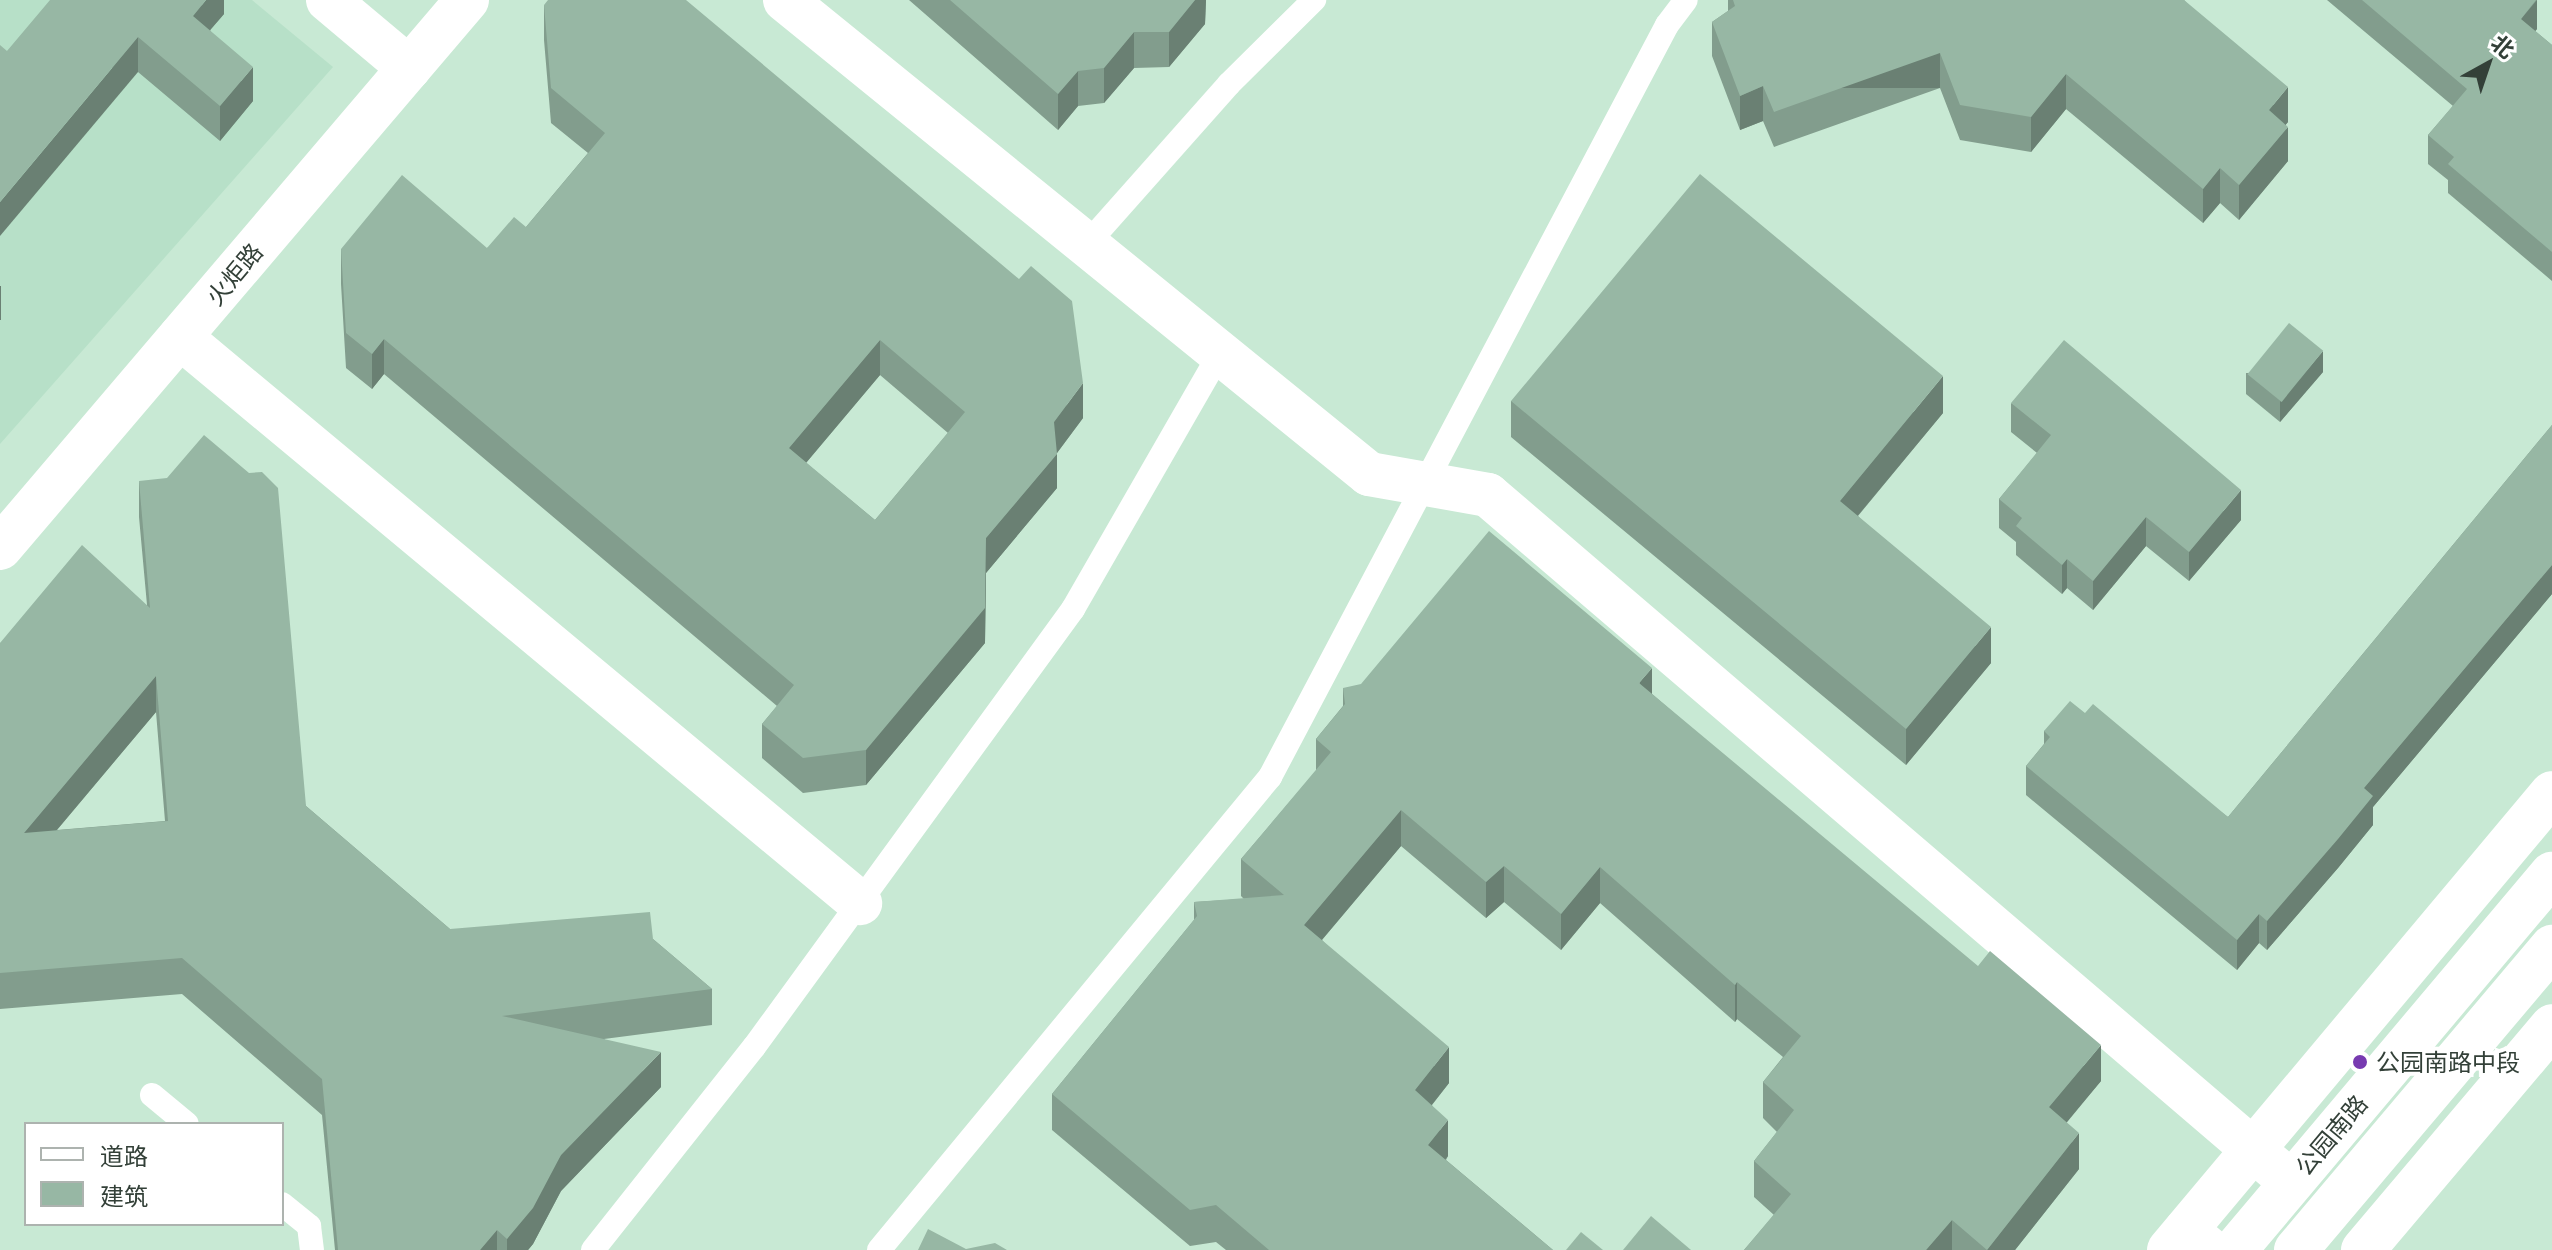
<!DOCTYPE html>
<meta charset="utf-8">
<style>
body{margin:0}
#map{position:relative;width:2552px;height:1250px;overflow:hidden;background:#c8e9d4;font-family:"Noto Sans","Noto Sans SC",sans-serif}
div>[style]{position:absolute}
[style*='--x']{left:calc(var(--x)*1px);top:calc(var(--y)*1px);width:calc(var(--w)*1px);rotate:calc(var(--a)*1deg)}
.built>*{inset:0;background:#b7e0c8}
.lane>*{height:24px;margin:-12px;padding:0 12px;transform-origin:12px;border-radius:12px;background:#fff}
.street>*{height:44px;margin:-22px;padding:0 22px;transform-origin:22px;border-radius:22px;background:#fff}
.secondary>*{height:44px;margin:-22px;padding:0 22px;transform-origin:22px;border-radius:22px;background:#fff}
.wall>*{inset:0;background:#829d8d}
.shaded-wall>*{inset:0;background:#6a8073;transform-origin:0 0}
.building>*{inset:0;background:#97b7a4;transform-origin:0 0}
.dots>*{width:22px;height:22px;translate:-50% -50%;box-sizing:border-box;border:4px solid #fff;border-radius:50%}
span{translate:-50% -50%;white-space:nowrap;text-align:center;line-height:1.15;-webkit-text-stroke:8px #fff;paint-order:stroke}
.street-label{font-size:24px;color:#334038}
.poi-label{font-size:24px;color:#334038}
.left{translate:0 -50%;text-align:left}
.legend{position:absolute;left:24px;top:1122px;width:260px;height:104px;box-sizing:border-box;background:#fff;border:2px solid #adb3af;margin:0;padding:10px 14px;list-style:none;font-size:24px;color:#334038}
.legend li{display:flex;align-items:center;gap:16px;height:40px}
.legend b{width:40px;border:2px solid #adb3af}
.north{position:absolute;left:2448px;top:24px;width:80px;height:80px;-webkit-text-stroke:6px #fff;paint-order:stroke;rotate:40deg;font-size:22px;font-weight:700;line-height:32px;text-align:center;color:#334038}
.north::after{content:'';display:block;margin:auto;width:28px;height:36px;background:#334038;clip-path:polygon(50% 0,100% 100%,50% 72%,0 100%)}
</style>
<div id="map">
<div class="built">
<div style="clip-path:polygon(0 0,252px 0,333px 67px,0 444px)"></div>
</div>
<div class="lane">
<div style="--x:1087;--y:244;--w:214;--a:-48.4"></div>
<div style="--x:1229;--y:84;--w:120;--a:-44.7"></div>
<div style="--x:152;--y:1095;--w:45;--a:39.6"></div>
<div style="--x:282;--y:1204;--w:35;--a:39"></div>
<div style="--x:309;--y:1226;--w:24;--a:83"></div>
<div style="--x:593;--y:1250;--w:259;--a:-51.6"></div>
<div style="--x:754;--y:1047;--w:542;--a:-53.93"></div>
<div style="--x:1073;--y:609;--w:295;--a:-60.1"></div>
<div style="--x:879;--y:1250;--w:614;--a:-50.42"></div>
<div style="--x:1270;--y:777;--w:850;--a:-62.17"></div>
<div style="--x:1667;--y:25;--w:31;--a:-53"></div>
</div>
<div class="street">
<div style="--x:328;--y:0;--w:106;--a:40"></div>
<div style="--x:785;--y:0;--w:752;--a:39.06"></div>
<div style="--x:1369;--y:474;--w:121;--a:10"></div>
<div style="--x:1488;--y:495;--w:1057;--a:40.55"></div>
<div style="--x:180;--y:337;--w:885;--a:39.77"></div>
<div style="--x:2169;--y:1250;--w:596;--a:-50.03"></div>
<div style="--x:2363;--y:1250;--w:293;--a:-49.8"></div>
</div>
<div class="secondary">
<div style="--x:0;--y:548;--w:720;--a:-49.56"></div>
<div style="--x:2186;--y:1230;--w:31;--a:40"></div>
<div style="--x:2235;--y:1250;--w:492;--a:-49.9"></div>
<div style="--x:2296;--y:1250;--w:397;--a:-49.8"></div>
</div>
<div class="wall">
<div style="clip-path:polygon(224px 0,224px 14px,210px 30px,253px 101px,220px 141px,138px 72px,7px 51px)"></div>
<div style="clip-path:polygon(909px 0,1206px 0,1205px 24px,1169px 67px,1134px 68px,1104px 103px,1078px 106px,1058px 130px)"></div>
<div style="clip-path:polygon(1728px 0,2184px 0,2288px 122px,2286px 124px,2288px 161px,2239px 220px,2220px 203px,2203px 223px,2066px 109px,2031px 152px,1960px 140px,1940px 88px,1774px 147px,1763px 121px,1740px 130px,1712px 56px,1712px 22px,1728px 11px)"></div>
<div style="clip-path:polygon(2327px 0,2537px 0,2537px 29px,2535px 31px,2552px 45px,2552px 281px,2448px 193px,2448px 180px,2428px 164px,2428px 135px,2453px 106px)"></div>
<div style="clip-path:polygon(evenodd,544px 5px,1083px 418px,1057px 453px,1057px 488px,986px 573px,985px 643px,866px 785px,803px 793px,762px 758px,762px 724px,777px 706px,384px 374px,372px 389px,346px 368px,341px 284px,341px 249px,487px 248px,526px 227px,588px 153px,551px 123px,544px 40px,544px 5px,880px 375px,948px 433px,875px 520px,806px 463px,880px 375px)"></div>
<div style="clip-path:polygon(2323px 372px,2280px 422px,2246px 394px,2246px 373px)"></div>
<div style="clip-path:polygon(1511px 401px,1943px 413px,1858px 516px,1991px 663px,1906px 765px,1511px 437px)"></div>
<div style="clip-path:polygon(2011px 403px,2241px 520px,2189px 581px,2146px 546px,2093px 610px,2067px 588px,2062px 594px,2016px 555px,2016px 542px,1999px 528px,1999px 499px,2037px 453px,2011px 432px)"></div>
<div style="clip-path:polygon(2552px 425px,2552px 594px,2373px 807px,2373px 825px,2338px 868px,2267px 950px,2259px 943px,2237px 970px,2026px 795px,2026px 766px,2044px 744px,2044px 731px,2085px 713px,2228px 817px)"></div>
<div style="clip-path:polygon(evenodd,139px 481px,306px 806px,450px 929px,653px 939px,712px 989px,712px 1025px,604px 1039px,661px 1087px,561px 1191px,533px 1244px,528px 1250px,335px 1250px,322px 1115px,182px 994px,0 1009px,0 643px,147px 605px,139px 517px,139px 481px,156px 712px,165px 821px,57px 830px,156px 712px)"></div>
<div style="clip-path:polygon(1343px 688px,1652px 694px,2101px 1081px,2066px 1122px,2079px 1169px,2015px 1250px,1744px 1250px,1774px 1215px,1754px 1197px,1754px 1161px,1777px 1132px,1763px 1118px,1763px 1082px,1783px 1057px,1737px 1019px,1735px 1022px,1600px 903px,1561px 950px,1504px 902px,1486px 918px,1401px 846px,1322px 940px,1449px 1083px,1432px 1105px,1448px 1156px,1446px 1160px,1553px 1250px,1226px 1250px,1216px 1242px,1190px 1246px,1052px 1130px,1052px 1094px,1194px 920px,1194px 902px,1244px 899px,1241px 896px,1241px 859px,1316px 771px,1316px 739px,1343px 706px)"></div>
</div>
<div class="shaded-wall">
<div style="clip-path:polygon(206px 0,224px 0,224px 14px,193px 50px,193px 16px)"></div>
<div style="clip-path:polygon(1195px 0,1206px 0,1205px 24px,1169px 67px,1169px 32px)"></div>
<div style="clip-path:polygon(2537px 0,2537px 29px,2521px 48px,2521px 19px)"></div>
<div style="clip-path:polygon(1134px 32px,1134px 68px,1104px 103px,1104px 68px)"></div>
<div style="clip-path:polygon(138px 37px,138px 72px,0 236px,0 202px)"></div>
<div style="left:1940px;top:53px;width:35px;height:176px;rotate:90deg"></div>
<div style="clip-path:polygon(253px 67px,253px 101px,220px 141px,220px 106px)"></div>
<div style="clip-path:polygon(1078px 71px,1078px 106px,1058px 130px,1058px 94px)"></div>
<div style="clip-path:polygon(2066px 74px,2066px 109px,2031px 152px,2031px 117px)"></div>
<div style="clip-path:polygon(1763px 86px,1763px 121px,1740px 130px,1740px 96px)"></div>
<div style="clip-path:polygon(2288px 87px,2288px 122px,2269px 145px,2269px 110px)"></div>
<div style="clip-path:polygon(2288px 127px,2288px 161px,2239px 220px,2239px 185px)"></div>
<div style="clip-path:polygon(2220px 168px,2220px 203px,2203px 223px,2203px 189px)"></div>
<div style="left:1px;top:286px;width:34px;height:1px;rotate:90deg"></div>
<div style="clip-path:polygon(384px 339px,384px 374px,372px 389px,372px 354px)"></div>
<div style="clip-path:polygon(880px 340px,880px 375px,789px 483px,789px 448px)"></div>
<div style="clip-path:polygon(2323px 351px,2323px 372px,2280px 422px,2280px 402px)"></div>
<div style="clip-path:polygon(1943px 376px,1943px 413px,1840px 537px,1840px 501px)"></div>
<div style="clip-path:polygon(1083px 383px,1083px 418px,1054px 457px,1054px 422px)"></div>
<div style="clip-path:polygon(1057px 454px,1057px 488px,986px 573px,985px 643px,866px 785px,866px 750px,986px 538px)"></div>
<div style="clip-path:polygon(2241px 490px,2241px 520px,2189px 581px,2189px 552px)"></div>
<div style="clip-path:polygon(2146px 517px,2146px 546px,2093px 610px,2093px 581px)"></div>
<div style="clip-path:polygon(2067px 559px,2067px 588px,2062px 594px,2062px 565px)"></div>
<div style="clip-path:polygon(2552px 565px,2552px 594px,2373px 807px,2373px 825px,2338px 868px,2267px 950px,2267px 921px,2364px 788px)"></div>
<div style="clip-path:polygon(1991px 627px,1991px 663px,1906px 765px,1906px 729px)"></div>
<div style="clip-path:polygon(1652px 668px,1652px 704px,1639px 683px)"></div>
<div style="clip-path:polygon(156px 676px,156px 712px,24px 869px,24px 833px)"></div>
<div style="clip-path:polygon(1401px 810px,1401px 846px,1304px 961px,1304px 925px)"></div>
<div style="clip-path:polygon(1504px 866px,1504px 902px,1486px 918px,1486px 882px)"></div>
<div style="clip-path:polygon(1600px 867px,1600px 903px,1561px 950px,1561px 914px)"></div>
<div style="clip-path:polygon(2259px 914px,2259px 943px,2237px 970px,2237px 940px)"></div>
<div style="clip-path:polygon(1737px 982px,1737px 1019px,1735px 1022px,1735px 985px)"></div>
<div style="clip-path:polygon(2101px 1045px,2101px 1081px,2049px 1144px,2049px 1107px)"></div>
<div style="clip-path:polygon(1449px 1047px,1449px 1083px,1415px 1126px,1415px 1090px)"></div>
<div style="clip-path:polygon(661px 1052px,661px 1087px,561px 1191px,533px 1244px,528px 1250px,507px 1250px,507px 1239px,561px 1155px)"></div>
<div style="clip-path:polygon(1448px 1120px,1448px 1156px,1428px 1181px,1428px 1145px)"></div>
<div style="clip-path:polygon(2079px 1133px,2079px 1169px,2015px 1250px,1987px 1250px)"></div>
<div style="clip-path:polygon(1952px 1220px,1952px 1250px,1926px 1250px)"></div>
<div style="clip-path:polygon(497px 1230px,497px 1250px,480px 1250px)"></div>
</div>
<div class="building">
<div style="clip-path:polygon(50px 0,206px 0,193px 16px,253px 67px,220px 106px,138px 37px,0 202px,0 45px,7px 51px)"></div>
<div style="clip-path:polygon(evenodd,548px 0,686px 0,1019px 279px,1031px 266px,1072px 301px,1083px 383px,1054px 422px,1057px 454px,986px 538px,985px 608px,866px 750px,803px 758px,762px 724px,794px 685px,384px 339px,372px 354px,346px 333px,341px 249px,402px 175px,487px 248px,514px 217px,526px 227px,605px 133px,551px 88px,544px 5px,548px 0,880px 340px,965px 412px,875px 520px,789px 448px,880px 340px)"></div>
<div style="clip-path:polygon(950px 0,1195px 0,1169px 32px,1134px 32px,1104px 68px,1078px 71px,1058px 94px)"></div>
<div style="clip-path:polygon(1733px 0,2184px 0,2288px 87px,2269px 110px,2288px 127px,2239px 185px,2220px 168px,2203px 189px,2066px 74px,2031px 117px,1960px 105px,1940px 53px,1774px 112px,1763px 86px,1740px 96px,1712px 22px,1735px 6px)"></div>
<div style="clip-path:polygon(2362px 0,2536px 0,2521px 19px,2552px 45px,2552px 252px,2448px 164px,2454px 157px,2428px 135px,2467px 89px)"></div>
<div style="clip-path:polygon(1700px 174px,1943px 376px,1840px 501px,1991px 627px,1906px 729px,1511px 401px)"></div>
<div style="left:2289px;top:323px;width:44px;height:66px;rotate:39deg"></div>
<div style="clip-path:polygon(2064px 340px,2241px 490px,2189px 552px,2146px 517px,2093px 581px,2067px 559px,2062px 565px,2016px 526px,2022px 518px,1999px 499px,2051px 435px,2011px 403px)"></div>
<div style="clip-path:polygon(2552px 425px,2552px 565px,2364px 788px,2373px 796px,2338px 839px,2267px 921px,2259px 914px,2237px 940px,2026px 766px,2050px 737px,2044px 731px,2070px 701px,2085px 713px,2093px 704px,2228px 817px)"></div>
<div style="clip-path:polygon(evenodd,204px 435px,249px 473px,262px 472px,278px 488px,306px 806px,450px 929px,650px 912px,653px 939px,712px 989px,502px 1016px,661px 1052px,561px 1155px,533px 1208px,507px 1239px,497px 1230px,480px 1250px,338px 1250px,322px 1079px,182px 958px,0 973px,0 643px,82px 545px,150px 608px,139px 481px,167px 478px,204px 435px,156px 676px,168px 821px,24px 833px,156px 676px)"></div>
<div style="clip-path:polygon(1489px 531px,1652px 668px,1639px 683px,1978px 966px,1990px 951px,2101px 1045px,2049px 1107px,2079px 1133px,1987px 1250px,1952px 1220px,1926px 1250px,1744px 1250px,1791px 1194px,1754px 1161px,1794px 1110px,1763px 1082px,1801px 1036px,1737px 982px,1735px 985px,1600px 867px,1561px 914px,1504px 866px,1486px 882px,1401px 810px,1304px 925px,1449px 1047px,1415px 1090px,1448px 1120px,1428px 1145px,1553px 1250px,1269px 1250px,1216px 1205px,1190px 1210px,1052px 1094px,1197px 916px,1194px 902px,1284px 895px,1241px 859px,1331px 752px,1316px 739px,1345px 704px,1343px 688px,1361px 684px)"></div>
<div style="clip-path:polygon(1651px 1216px,1691px 1250px,1623px 1250px)"></div>
<div style="clip-path:polygon(928px 1229px,966px 1249px,995px 1243px,1007px 1250px,918px 1250px)"></div>
<div style="clip-path:polygon(1581px 1232px,1603px 1250px,1566px 1250px)"></div>
</div>
<div class="dots">
<div style="left:2360px;top:1062px;background:#773ab0"></div>
</div>
<div class="street-label">
<span style="left:234px;top:274px;rotate:-50deg">火炬路</span>
<span style="left:2331px;top:1135px;rotate:-50deg">公园南路</span>
</div>
<div class="poi-label">
<span class="left" style="left:2376px;top:1062px">公园南路中段</span>
</div>
<ul class="legend">
<li><b style="height:10px;background:#fff"></b>道路</li>
<li><b style="height:22px;background:#97b7a4"></b>建筑</li>
</ul>
<div class="north">北</div>
</div>
